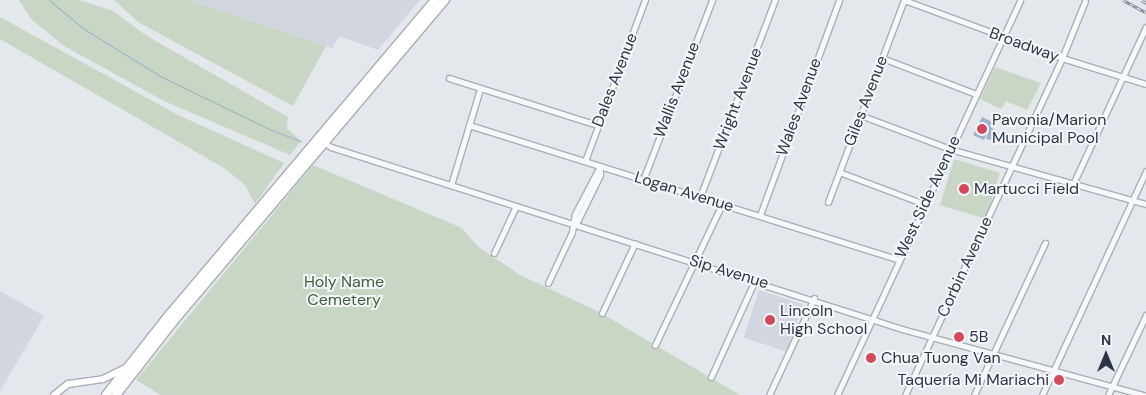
<!DOCTYPE html>
<meta charset="utf-8">
<style>
body{margin:0}
#map{position:relative;width:1146px;height:395px;overflow:hidden;background:#e4e7ec;font-family:"DM Sans",sans-serif}
div>[style]{position:absolute}
[style*='--x']{left:calc(var(--x)*1px);top:calc(var(--y)*1px);width:calc(var(--w)*1px);rotate:calc(var(--a)*1deg)}
.built>*{inset:0;background:#d2d6de;transform-origin:0 0}
.green>*{inset:0;background:#c9d6c5;transform-origin:0 0}
.water>*{inset:0;background:#9fb4cc}
.stream>*{height:1px;margin:-0.5px;padding:0 0.5px;transform-origin:0.5px;border-radius:0.5px;background:#9fb4cc}
.roads{filter:drop-shadow(1px 0 #a9aeb7) drop-shadow(-1px 0 #a9aeb7) drop-shadow(0 1px #a9aeb7) drop-shadow(0 -1px #a9aeb7)}
.minor>*{height:5px;margin:-2.5px;padding:0 2.5px;transform-origin:2.5px;border-radius:2.5px;background:#f7f8fa}
.major>*{height:6px;margin:-3px;padding:0 3px;transform-origin:3px;border-radius:3px;background:#fff}
.highway>*{height:8px;margin:-4px;padding:0 4px;transform-origin:4px;border-radius:4px;background:#fff}
.rail>*{height:3px;margin-top:-1.5px;transform-origin:0;background:repeating-linear-gradient(90deg,#f4f6f9 0 4px,#7d8696 0 8px);box-sizing:border-box;border-block:1px solid #7d8696}
.dots>*{width:14px;height:14px;translate:-50% -50%;box-sizing:border-box;border:2px solid #f4f6f9;border-radius:50%}
span{translate:-50% -50%;white-space:nowrap;text-align:center;line-height:1.15;-webkit-text-stroke:4px #f4f6f9;paint-order:stroke}
.street-label{font-size:16px;color:#2b3445}
.poi-label{font-size:16px;color:#2b3445}
.left{translate:0 -50%;text-align:left}
.right{translate:-100% -50%;text-align:right}
.park-label{font-size:16px;color:#3f6138}
.north{position:absolute;left:1081px;top:330px;width:50px;height:50px;-webkit-text-stroke:4px #f4f6f9;paint-order:stroke;rotate:0deg;font-size:14px;font-weight:700;line-height:20px;text-align:center;color:#2b3445}
.north::after{content:'';display:block;margin:auto;width:18px;height:22px;background:#2b3445;clip-path:polygon(50% 0,100% 100%,50% 72%,0 100%)}
</style>
<div id="map">
<div class="built">
<div style="clip-path:polygon(188px 0,420px 0,378px 50px,339px 36px,332px 48px)"></div>
<div style="left:759px;top:290px;width:46px;height:50px;rotate:18deg"></div>
<div style="clip-path:polygon(0 291px,44px 316px,0 391px)"></div>
</div>
<div class="green">
<div style="clip-path:polygon(19px 0,79px 0,113px 11px,147px 36px,288px 117px,287px 128px,301px 141px,290px 155px,164px 101px,64px 46px,31px 19px)"></div>
<div style="clip-path:polygon(114px 0,188px 0,326px 46px,293px 106px,138px 22px)"></div>
<div style="clip-path:polygon(0 17px,178px 115px,284px 163px,255px 204px,245px 185px,224px 168px,0 39px)"></div>
<div style="clip-path:polygon(995px 67px,1041px 83px,1027px 110px,1006px 101px,1001px 109px,980px 99px)"></div>
<div style="left:954px;top:159px;width:48px;height:48px;rotate:17deg"></div>
<div style="clip-path:polygon(313px 165px,462px 228px,477px 246px,520px 275px,599px 312px,740px 395px,161px 395px,136px 380px)"></div>
</div>
<div class="water">
<div style="clip-path:polygon(982px 117px,992px 122px,990px 126px,996px 132px,993px 140px,986px 139px,989px 129px,984px 140px,973px 135px)"></div>
</div>
<div class="stream">
<div style="--x:49;--y:0;--w:45;--a:39.6"></div>
<div style="--x:84;--y:29;--w:89;--a:31.7"></div>
<div style="--x:160;--y:76;--w:121;--a:25.9"></div>
<div style="--x:269;--y:129;--w:34;--a:21"></div>
</div>
<div class="roads">
<div class="minor">
<div style="--x:904;--y:0;--w:168;--a:20.2"></div>
<div style="--x:1062;--y:58;--w:88;--a:17.2"></div>
<div style="--x:882;--y:58;--w:101;--a:21"></div>
<div style="--x:449;--y:78;--w:155;--a:17.6"></div>
<div style="--x:860;--y:115;--w:96;--a:20.7"></div>
<div style="--x:950;--y:149;--w:204;--a:15.7"></div>
<div style="--x:469;--y:125;--w:451;--a:17.4"></div>
<div style="--x:323;--y:142;--w:9;--a:32"></div>
<div style="--x:331;--y:147;--w:599;--a:17.68"></div>
<div style="--x:902;--y:329;--w:251;--a:15.3"></div>
<div style="--x:585;--y:161;--w:172;--a:-69.6"></div>
<div style="--x:839;--y:172;--w:91;--a:20.6"></div>
<div style="--x:643;--y:180;--w:193;--a:-69"></div>
<div style="--x:1073;--y:184;--w:173;--a:-65.1"></div>
<div style="--x:451;--y:185;--w:100;--a:-73.2"></div>
<div style="--x:700;--y:197;--w:211;--a:-69.2"></div>
<div style="--x:828;--y:202;--w:216;--a:-69.4"></div>
<div style="--x:760;--y:215;--w:229;--a:-69.8"></div>
<div style="--x:576;--y:224;--w:55;--a:-63.9"></div>
<div style="--x:600;--y:175;--w:9;--a:-90"></div>
<div style="--x:494;--y:253;--w:52;--a:-64.9"></div>
<div style="--x:548;--y:283;--w:56;--a:-64.8"></div>
<div style="--x:572;--y:232;--w:18;--a:-81"></div>
<div style="--x:575;--y:214;--w:54;--a:-62.5"></div>
<div style="--x:602;--y:313;--w:77;--a:-64.8"></div>
<div style="--x:655;--y:345;--w:156;--a:-64.6"></div>
<div style="--x:711;--y:377;--w:107;--a:-65.6"></div>
<div style="--x:769;--y:395;--w:107;--a:-65.1"></div>
<div style="--x:837;--y:395;--w:435;--a:-65.1"></div>
<div style="--x:905;--y:395;--w:372;--a:-65"></div>
<div style="--x:1062;--y:58;--w:61;--a:-68"></div>
<div style="--x:974;--y:395;--w:168;--a:-65"></div>
<div style="--x:1042;--y:395;--w:247;--a:-65.1"></div>
<div style="--x:1108;--y:395;--w:89;--a:-64.6"></div>
</div>
<div class="major">
<div style="--x:54;--y:395;--w:18;--a:-38"></div>
<div style="--x:68;--y:384;--w:35;--a:-8"></div>
<div style="--x:103;--y:379;--w:25;--a:-26"></div>
</div>
<div class="highway">
<div style="--x:106;--y:395;--w:102;--a:-51.8"></div>
<div style="--x:169;--y:315;--w:412;--a:-49.8"></div>
<div style="--x:116;--y:395;--w:99;--a:-52"></div>
<div style="--x:177;--y:317;--w:415;--a:-49.8"></div>
</div>
</div>
<div class="rail">
<div style="--x:1123;--y:0;--w:26;--a:28"></div>
<div style="--x:1142;--y:0;--w:5;--a:37"></div>
</div>
<div class="dots">
<div style="left:982px;top:129px;background:#d1495b"></div>
<div style="left:964px;top:189px;background:#d1495b"></div>
<div style="left:770px;top:320px;background:#d1495b"></div>
<div style="left:959px;top:337px;background:#d1495b"></div>
<div style="left:871px;top:358px;background:#d1495b"></div>
<div style="left:1059px;top:380px;background:#d1495b"></div>
</div>
<div class="street-label">
<span style="left:1024px;top:45px;rotate:20deg">Broadway</span>
<span style="left:615px;top:80px;rotate:-69deg">Dales Avenue</span>
<span style="left:677px;top:90px;rotate:-69deg">Wallis Avenue</span>
<span style="left:738px;top:99px;rotate:-69deg">Wright Avenue</span>
<span style="left:866px;top:101px;rotate:-69deg">Giles Avenue</span>
<span style="left:799px;top:107px;rotate:-70deg">Wales Avenue</span>
<span style="left:684px;top:192px;rotate:17deg">Logan Avenue</span>
<span style="left:928px;top:197px;rotate:-65deg">West Side Avenue</span>
<span style="left:965px;top:267px;rotate:-65deg">Corbin Avenue</span>
<span style="left:729px;top:272px;rotate:17deg">Sip Avenue</span>
</div>
<div class="poi-label">
<span class="left" style="left:992px;top:129px">Pavonia/Marion<br>Municipal Pool</span>
<span class="left" style="left:974px;top:189px">Martucci Field</span>
<span class="left" style="left:780px;top:320px">Lincoln<br>High School</span>
<span class="left" style="left:969px;top:337px">5B</span>
<span class="left" style="left:881px;top:358px">Chua Tuong Van</span>
<span class="right" style="left:1049px;top:380px">Taquería Mi Mariachi</span>
</div>
<div class="park-label">
<span style="left:344px;top:291px">Holy Name<br>Cemetery</span>
</div>
<div class="north">N</div>
</div>
